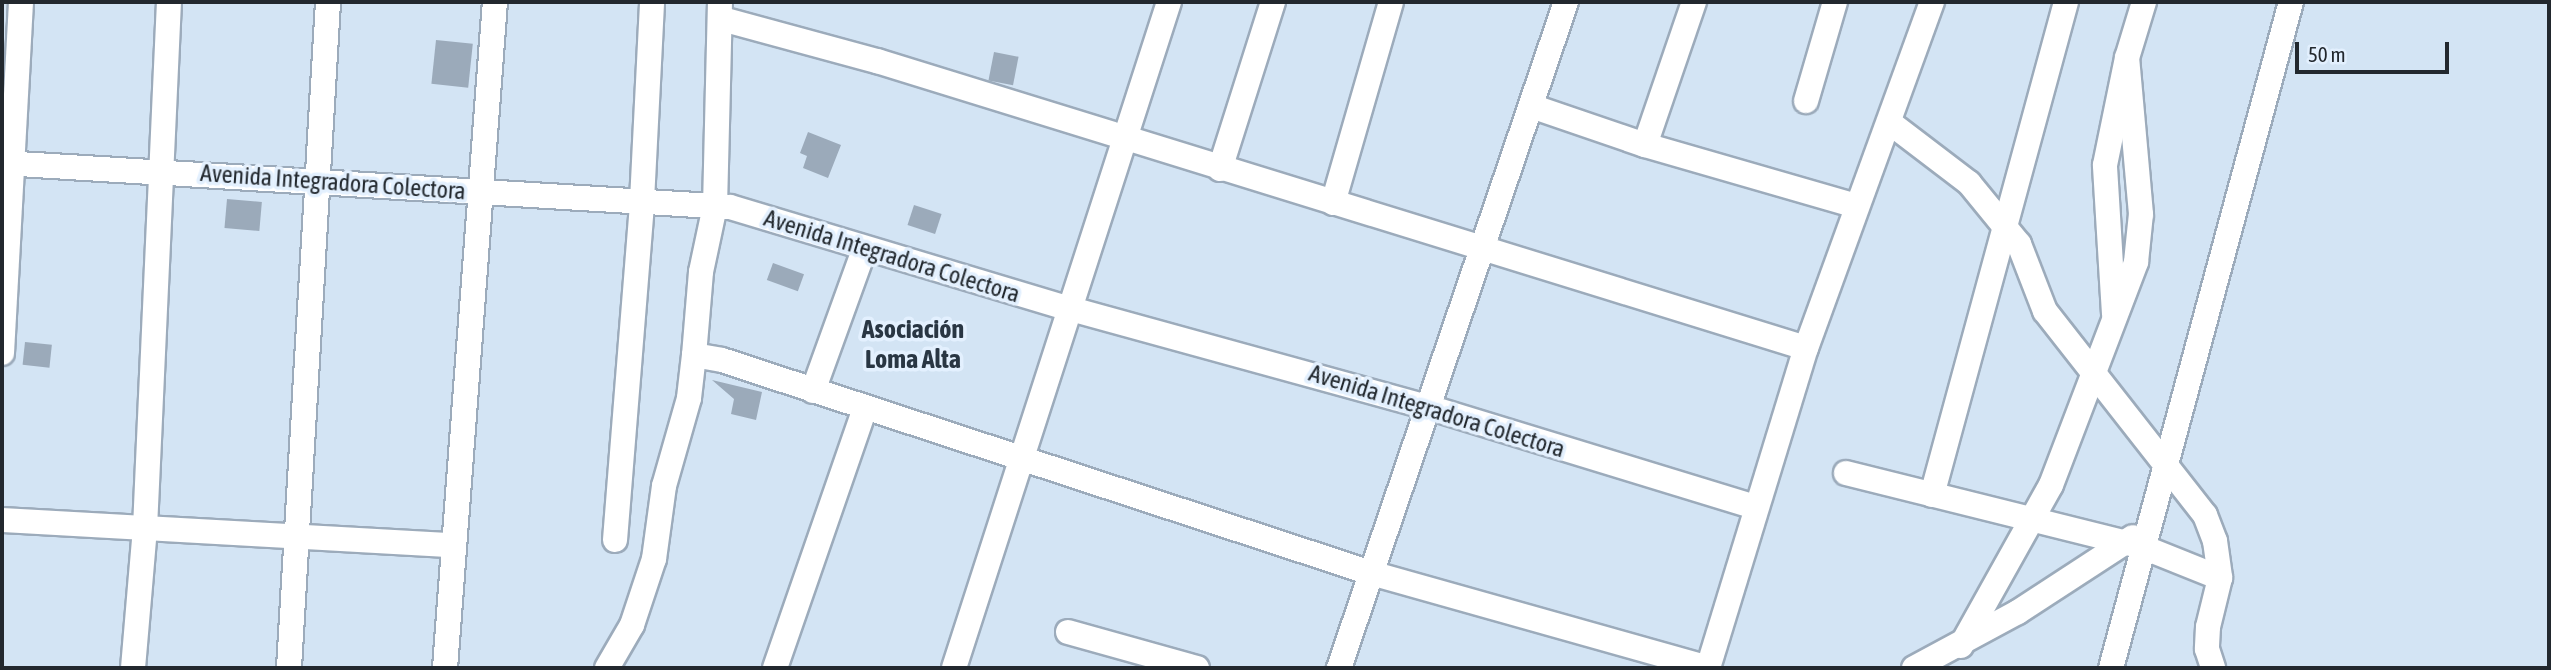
<!DOCTYPE html>
<meta charset="utf-8">
<style>
body{margin:0}
#map{position:relative;width:2551px;height:670px;overflow:hidden;background:#d3e4f4;font-family:"Asap Condensed",sans-serif}
div>[style]{position:absolute}
[style*='--x']{left:calc(var(--x)*1px);top:calc(var(--y)*1px);width:calc(var(--w)*1px);rotate:calc(var(--a)*1deg)}
.building>*{inset:0;background:#9baaba;transform-origin:0 0}
.roads{filter:drop-shadow(2px 0 #9cabbb) drop-shadow(-2px 0 #9cabbb) drop-shadow(0 2px #9cabbb) drop-shadow(0 -2px #9cabbb)}
.minor>*{height:24px;margin:-12px;padding:0 12px;transform-origin:12px;border-radius:12px;background:#fff}
span{translate:-50% -50%;white-space:nowrap;text-align:center;line-height:1.15;-webkit-text-stroke:7px #e3f0fe;paint-order:stroke}
.street-label{font-size:24px;color:#22282e}
.neighbourhood-label{font-size:26px;color:#293643;font-weight:700}
.frame{position:absolute;inset:0;border:4px solid #22282e;pointer-events:none}
.scale{position:absolute;left:2295px;top:42px;width:154px;height:32px;box-sizing:border-box;border:4px solid #22282e;border-top:0;padding-left:9px;font-size:21px;line-height:24px;white-space:nowrap;color:#22282e;-webkit-text-stroke:5px #e3f0fe;paint-order:stroke}
</style>
<div id="map">
<div class="building">
<div style="left:436px;top:40px;width:37px;height:44px;rotate:6deg"></div>
<div style="left:994px;top:52px;width:25px;height:29px;rotate:11deg"></div>
<div style="clip-path:polygon(808px 132px,841px 145px,828px 178px,803px 168px,807px 156px,800px 153px)"></div>
<div style="left:227px;top:199px;width:35px;height:29px;rotate:5deg"></div>
<div style="left:914px;top:205px;width:29px;height:21px;rotate:18deg"></div>
<div style="left:773px;top:263px;width:33px;height:18px;rotate:20deg"></div>
<div style="left:25px;top:342px;width:27px;height:23px;rotate:6deg"></div>
<div style="clip-path:polygon(712px 380px,762px 392px,756px 420px,731px 414px,734px 399px)"></div>
</div>
<div class="roads">
<div class="minor">
<div style="--x:720;--y:2;--w:204;--a:91.4"></div>
<div style="--x:715;--y:206;--w:67;--a:102"></div>
<div style="--x:701;--y:272;--w:83;--a:94.8"></div>
<div style="--x:694;--y:355;--w:28;--a:10"></div>
<div style="--x:722;--y:360;--w:683;--a:18.17"></div>
<div style="--x:1371;--y:573;--w:350;--a:15.7"></div>
<div style="--x:722;--y:19;--w:161;--a:15.2"></div>
<div style="--x:877;--y:61;--w:972;--a:17.17"></div>
<div style="--x:1806;--y:101;--w:103;--a:-73.7"></div>
<div style="--x:1531;--y:106;--w:120;--a:18.9"></div>
<div style="--x:1645;--y:145;--w:220;--a:16.1"></div>
<div style="--x:1889;--y:122;--w:101;--a:37.3"></div>
<div style="--x:1969;--y:183;--w:79;--a:50.7"></div>
<div style="--x:2019;--y:244;--w:72;--a:68.8"></div>
<div style="--x:2045;--y:311;--w:259;--a:51.9"></div>
<div style="--x:2205;--y:515;--w:28;--a:69"></div>
<div style="--x:2215;--y:541;--w:37;--a:82"></div>
<div style="--x:2220;--y:578;--w:50;--a:103.8"></div>
<div style="--x:2208;--y:627;--w:22;--a:93"></div>
<div style="--x:2207;--y:649;--w:20;--a:72"></div>
<div style="--x:1645;--y:145;--w:151;--a:-71.1"></div>
<div style="--x:2;--y:163;--w:729;--a:3.46"></div>
<div style="--x:730;--y:207;--w:349;--a:16.7"></div>
<div style="--x:1064;--y:307;--w:377;--a:15.4"></div>
<div style="--x:1428;--y:407;--w:342;--a:17"></div>
<div style="--x:1220;--y:169;--w:175;--a:-72.4"></div>
<div style="--x:1333;--y:203;--w:209;--a:-73.9"></div>
<div style="--x:2114;--y:314;--w:149;--a:-93.5"></div>
<div style="--x:2105;--y:165;--w:109;--a:-78.4"></div>
<div style="--x:2127;--y:58;--w:59;--a:-73.1"></div>
<div style="--x:2;--y:353;--w:352;--a:-86.9"></div>
<div style="--x:813;--y:391;--w:150;--a:-70.1"></div>
<div style="--x:1846;--y:473;--w:306;--a:14"></div>
<div style="--x:2143;--y:547;--w:83;--a:21.9"></div>
<div style="--x:1932;--y:495;--w:511;--a:-74.79"></div>
<div style="--x:2;--y:520;--w:452;--a:3.2"></div>
<div style="--x:615;--y:540;--w:340;--a:-85.4"></div>
<div style="--x:642;--y:201;--w:199;--a:-87.1"></div>
<div style="--x:1068;--y:632;--w:134;--a:15.6"></div>
<div style="--x:1961;--y:646;--w:184;--a:-60.8"></div>
<div style="--x:2051;--y:485;--w:239;--a:-69.1"></div>
<div style="--x:2136;--y:262;--w:48;--a:-84.1"></div>
<div style="--x:2141;--y:214;--w:157;--a:-95.1"></div>
<div style="--x:133;--y:668;--w:141;--a:-85.1"></div>
<div style="--x:145;--y:528;--w:527;--a:-87.39"></div>
<div style="--x:289;--y:668;--w:667;--a:-86.65"></div>
<div style="--x:445;--y:668;--w:668;--a:-85.71"></div>
<div style="--x:607;--y:668;--w:50;--a:-59.8"></div>
<div style="--x:632;--y:625;--w:70;--a:-71.6"></div>
<div style="--x:654;--y:559;--w:74;--a:-82.2"></div>
<div style="--x:664;--y:486;--w:91;--a:-74.1"></div>
<div style="--x:689;--y:398;--w:43;--a:-83.4"></div>
<div style="--x:775;--y:668;--w:275;--a:-70.9"></div>
<div style="--x:954;--y:668;--w:700;--a:-72.11"></div>
<div style="--x:1339;--y:668;--w:704;--a:-71.18"></div>
<div style="--x:1708;--y:668;--w:335;--a:-73"></div>
<div style="--x:1806;--y:348;--w:368;--a:-70"></div>
<div style="--x:1914;--y:668;--w:118;--a:-28.3"></div>
<div style="--x:2018;--y:612;--w:137;--a:-33.1"></div>
<div style="--x:2111;--y:668;--w:690;--a:-74.88"></div>
</div>
</div>
<div class="street-label">
<span style="left:333px;top:182px;rotate:4deg">Avenida Integradora Colectora</span>
<span style="left:892px;top:256px;rotate:17deg">Avenida Integradora Colectora</span>
<span style="left:1437px;top:411px;rotate:17deg">Avenida Integradora Colectora</span>
</div>
<div class="neighbourhood-label">
<span style="left:913px;top:345px">Asociación<br>Loma Alta</span>
</div>
<div class="frame"></div>
<div class="scale">50 m</div>
</div>
